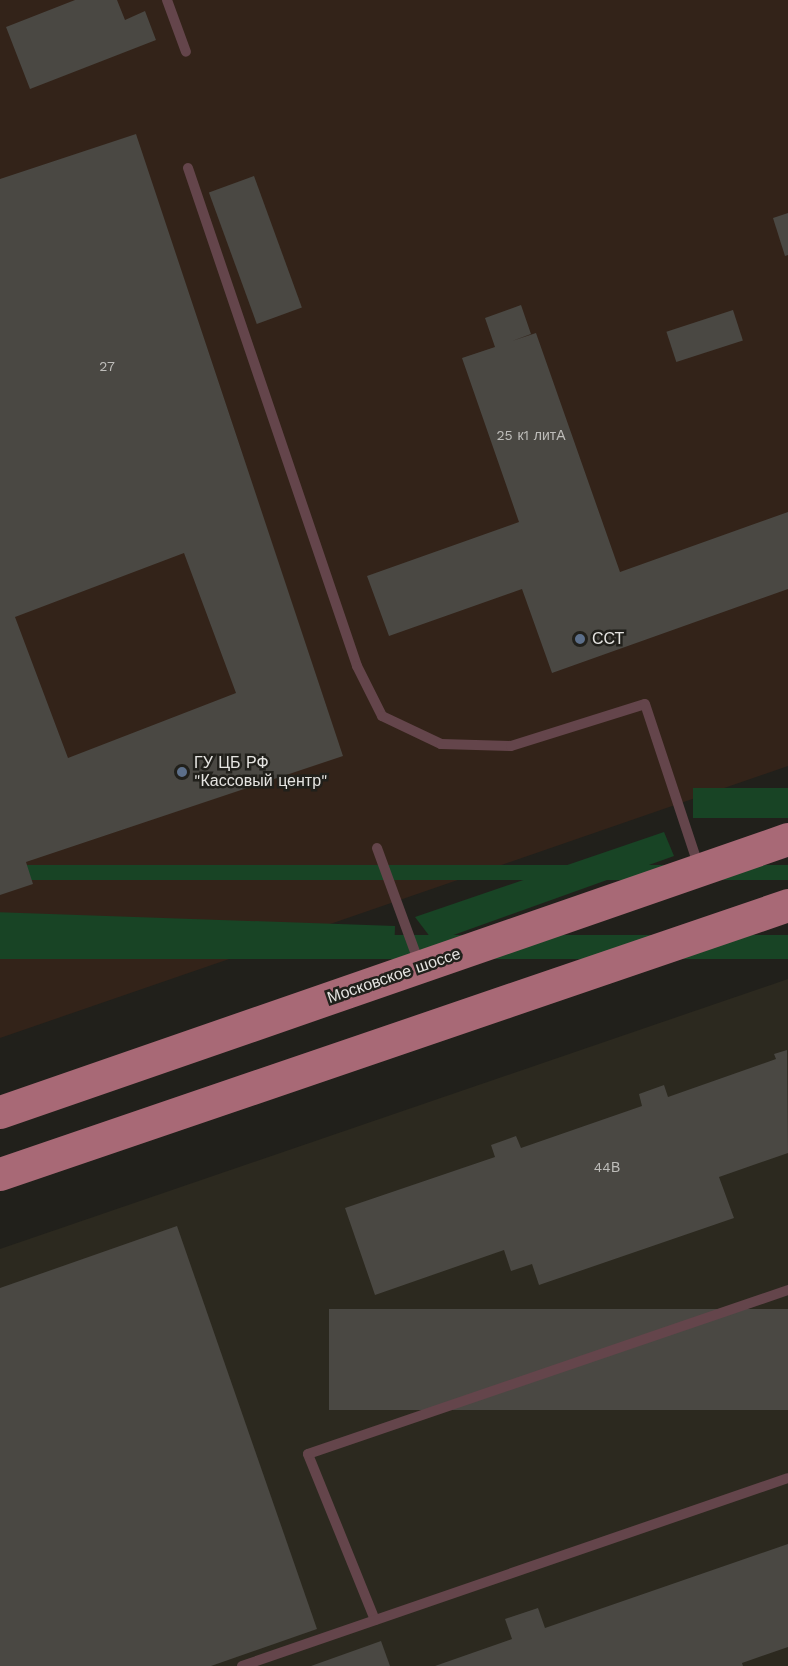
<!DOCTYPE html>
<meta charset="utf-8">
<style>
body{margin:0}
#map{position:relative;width:788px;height:1666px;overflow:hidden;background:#21201b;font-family:"Work Sans",sans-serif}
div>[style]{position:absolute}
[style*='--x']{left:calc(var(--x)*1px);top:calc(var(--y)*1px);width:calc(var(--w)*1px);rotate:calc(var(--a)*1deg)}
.commercial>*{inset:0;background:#332319}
.built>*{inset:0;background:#2c291f}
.green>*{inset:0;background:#184425;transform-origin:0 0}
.building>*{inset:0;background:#4a4843;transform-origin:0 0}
.lane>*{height:10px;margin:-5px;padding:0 5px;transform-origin:5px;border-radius:5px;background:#64454b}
.primary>*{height:33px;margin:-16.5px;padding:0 16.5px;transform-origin:16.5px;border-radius:16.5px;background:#a86976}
.dots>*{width:16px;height:16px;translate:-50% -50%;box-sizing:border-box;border:3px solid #21201b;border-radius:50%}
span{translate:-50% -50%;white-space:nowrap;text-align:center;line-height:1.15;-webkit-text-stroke:5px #21201b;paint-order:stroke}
.number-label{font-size:14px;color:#bebdba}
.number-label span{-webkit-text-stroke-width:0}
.poi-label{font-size:16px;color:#e5e4e1}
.left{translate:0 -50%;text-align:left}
.street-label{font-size:16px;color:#e5e4e1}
</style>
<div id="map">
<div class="commercial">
<div style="clip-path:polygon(0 0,788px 0,788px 766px,0 1038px)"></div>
</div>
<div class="built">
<div style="clip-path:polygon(788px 979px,788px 1666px,0 1666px,0 1249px)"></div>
</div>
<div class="green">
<div style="left:788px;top:788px;width:30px;height:95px;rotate:90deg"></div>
<div style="clip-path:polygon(664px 832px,674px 856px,434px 942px,415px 917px)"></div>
<div style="left:788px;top:865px;width:15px;height:834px;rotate:90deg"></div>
<div style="left:395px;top:926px;width:30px;height:417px;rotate:92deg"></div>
<div style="left:788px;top:935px;width:24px;height:793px;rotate:90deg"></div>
</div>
<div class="building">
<div style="clip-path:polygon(75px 0,117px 0,125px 20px,145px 11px,156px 40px,30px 89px,6px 27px)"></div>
<div style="clip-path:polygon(evenodd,136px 134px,343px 756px,26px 862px,33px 884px,0 895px,0 179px,136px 134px,184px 553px,236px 693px,68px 758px,15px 617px,184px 553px)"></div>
<div style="left:254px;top:176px;width:140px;height:48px;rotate:70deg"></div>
<div style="clip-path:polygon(788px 213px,788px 255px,785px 256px,773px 218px)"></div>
<div style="clip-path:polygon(521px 305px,531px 334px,512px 341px,536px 333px,620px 572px,788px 512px,788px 589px,552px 673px,522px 589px,389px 636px,367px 576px,519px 522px,462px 358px,495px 347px,485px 318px)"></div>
<div style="left:733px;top:310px;width:32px;height:70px;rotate:72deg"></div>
<div style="clip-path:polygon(787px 1050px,788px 1153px,719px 1177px,734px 1218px,539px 1285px,532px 1264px,511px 1271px,504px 1250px,375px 1295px,345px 1208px,495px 1157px,491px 1145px,516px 1136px,521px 1148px,642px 1106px,639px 1094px,664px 1085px,668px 1097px,776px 1059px,774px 1054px)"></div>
<div style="clip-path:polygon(177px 1226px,317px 1629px,211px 1666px,0 1666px,0 1288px)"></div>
<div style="left:788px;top:1309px;width:101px;height:459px;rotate:90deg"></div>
<div style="clip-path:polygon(788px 1544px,788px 1647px,742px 1663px,743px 1666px,435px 1666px,512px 1639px,505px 1619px,538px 1608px,545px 1628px)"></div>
<div style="clip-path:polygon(381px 1641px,390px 1666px,311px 1666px)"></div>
</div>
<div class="lane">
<div style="--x:167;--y:0;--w:55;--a:69.9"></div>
<div style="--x:188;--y:168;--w:526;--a:71.25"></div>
<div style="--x:357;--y:666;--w:56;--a:63.4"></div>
<div style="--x:382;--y:716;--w:65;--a:25.4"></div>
<div style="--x:441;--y:744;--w:70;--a:1.6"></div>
<div style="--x:511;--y:746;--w:140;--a:-17.4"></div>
<div style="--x:645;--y:704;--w:172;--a:71.7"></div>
<div style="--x:377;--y:848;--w:122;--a:69.9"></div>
<div style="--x:375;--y:1620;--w:179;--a:-112"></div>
<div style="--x:308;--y:1454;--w:507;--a:-18.86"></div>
<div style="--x:242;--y:1666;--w:577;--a:-19"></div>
</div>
<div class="primary">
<div style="--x:0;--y:1112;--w:834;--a:-19.11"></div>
<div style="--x:0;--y:1174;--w:833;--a:-18.85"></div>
</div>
<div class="dots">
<div style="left:580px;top:639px;background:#5c6f8a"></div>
<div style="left:182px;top:772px;background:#5c6f8a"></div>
</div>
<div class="number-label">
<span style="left:107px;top:366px">27</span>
<span style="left:531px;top:435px">25 к1 литА</span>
<span style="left:607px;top:1167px">44В</span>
</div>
<div class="poi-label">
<span class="left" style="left:592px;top:639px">ССТ</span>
<span class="left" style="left:194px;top:772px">ГУ ЦБ РФ<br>"Кассовый центр"</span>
</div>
<div class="street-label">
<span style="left:394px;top:976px;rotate:-19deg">Московское шоссе</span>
</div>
</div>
